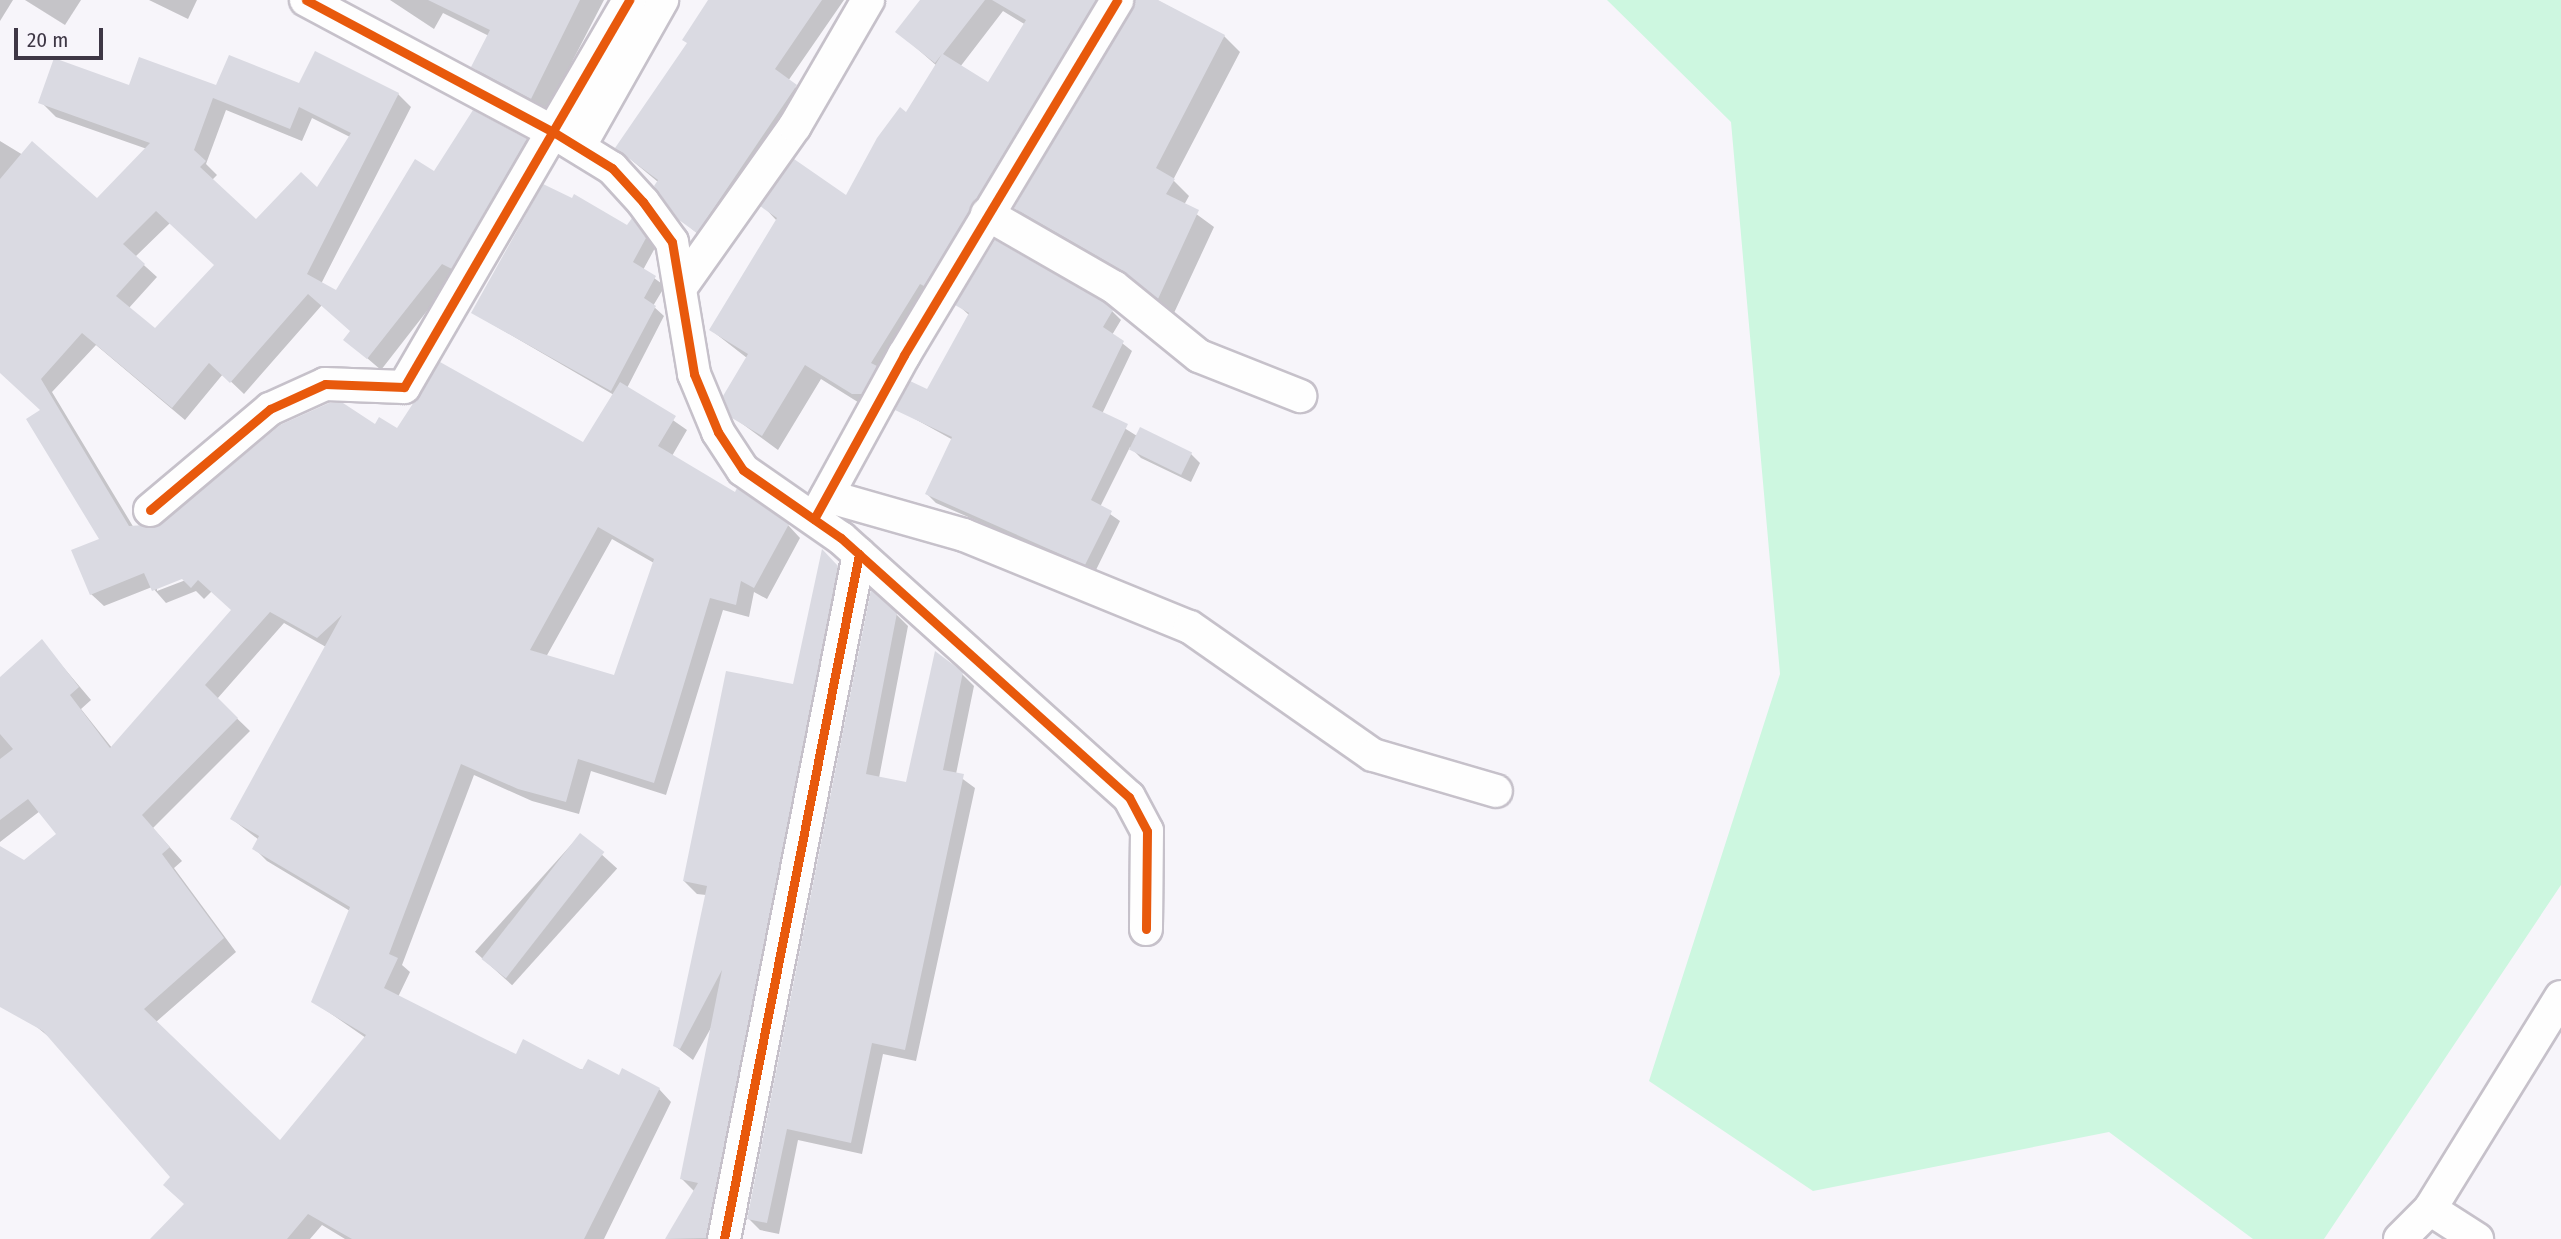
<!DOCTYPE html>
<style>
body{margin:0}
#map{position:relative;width:2561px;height:1239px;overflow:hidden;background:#f7f5fa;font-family:"Fira Sans Condensed",sans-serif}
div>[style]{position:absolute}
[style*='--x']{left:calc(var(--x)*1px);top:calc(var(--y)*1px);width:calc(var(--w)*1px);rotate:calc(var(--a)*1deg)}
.green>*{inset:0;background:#cdf7e0}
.shadow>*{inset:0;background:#0003;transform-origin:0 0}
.building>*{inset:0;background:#dadae2;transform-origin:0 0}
.roads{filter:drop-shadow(2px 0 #c6c1ca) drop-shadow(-2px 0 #c6c1ca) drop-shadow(0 2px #c6c1ca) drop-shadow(0 -2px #c6c1ca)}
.minor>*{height:32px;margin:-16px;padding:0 16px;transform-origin:16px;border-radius:16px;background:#fefefe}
.cycleway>*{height:9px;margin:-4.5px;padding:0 4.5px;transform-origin:4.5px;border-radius:4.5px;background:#e8590c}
span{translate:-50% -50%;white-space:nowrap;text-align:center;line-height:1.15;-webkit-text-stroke:5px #f7f4fb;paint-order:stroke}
.scale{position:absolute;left:14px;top:28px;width:89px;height:32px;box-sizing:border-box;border:4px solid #3e3745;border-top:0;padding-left:9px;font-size:21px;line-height:24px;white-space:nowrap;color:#3e3745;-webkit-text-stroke:5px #f7f4fb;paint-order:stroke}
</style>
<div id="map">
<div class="green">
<div style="clip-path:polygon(1607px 0,2561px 0,2561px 885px,2324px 1239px,2253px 1239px,2109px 1132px,1813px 1191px,1649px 1081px,1780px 674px,1731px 122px)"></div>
</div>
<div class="shadow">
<div style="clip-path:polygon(0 0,13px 0,0 21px)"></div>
<div style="clip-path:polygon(25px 0,81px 0,65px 25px)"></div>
<div style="clip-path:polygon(149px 0,197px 0,188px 19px)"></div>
<div style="clip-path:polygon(390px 0,604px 0,546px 112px,488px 81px,474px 67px,489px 36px,443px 13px,434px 29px)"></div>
<div style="clip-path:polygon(710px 0,844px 0,788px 81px,809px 99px,710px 244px,680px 219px,658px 182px,617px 148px,689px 44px)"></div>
<div style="clip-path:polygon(evenodd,922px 0,1128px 0,869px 409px,821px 379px,778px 450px,733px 417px,747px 358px,711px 330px,777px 221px,763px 206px,847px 198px,906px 114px,937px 66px,898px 32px,922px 0,1003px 11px,1026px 25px,988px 84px,960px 67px,1003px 11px)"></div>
<div style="clip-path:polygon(1135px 0,1157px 0,1224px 36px,1240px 52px,1173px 180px,1189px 196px,1184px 205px,1214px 227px,1174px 313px,1141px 286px,1031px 223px,1016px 208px,1134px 10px)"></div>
<div style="clip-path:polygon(evenodd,300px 86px,398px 94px,411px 107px,321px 284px,337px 293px,435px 173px,526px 140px,539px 153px,455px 275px,381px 370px,346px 340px,352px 332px,322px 305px,244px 394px,223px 374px,185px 420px,96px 345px,52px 392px,134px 528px,162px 526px,375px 426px,583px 445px,614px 395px,473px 313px,627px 228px,632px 221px,655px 248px,643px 270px,665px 286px,653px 306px,664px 316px,627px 388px,687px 430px,672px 456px,788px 525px,800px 538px,767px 599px,754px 592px,749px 617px,723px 610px,666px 795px,591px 771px,579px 814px,532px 801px,474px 775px,402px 965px,410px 972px,398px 997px,516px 1056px,619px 1077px,659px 1089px,671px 1102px,604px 1239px,345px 1239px,322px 1225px,310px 1239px,162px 1239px,185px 1204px,173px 1177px,54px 1041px,0 997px,0 848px,24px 862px,58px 834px,40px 811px,0 842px,0 679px,42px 642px,91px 700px,81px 709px,112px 748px,233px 611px,212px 591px,204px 599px,196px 591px,166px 603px,152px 587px,104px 606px,91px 594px,101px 540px,43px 411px,0 370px,0 141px,97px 200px,147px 149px,56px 117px,43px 104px,130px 87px,300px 86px,226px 110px,302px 141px,312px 118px,350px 137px,318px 190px,256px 221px,211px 181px,217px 175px,206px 164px,226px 110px,300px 86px,170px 223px,216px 265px,155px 331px,128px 309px,157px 277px,135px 257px,170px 223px,300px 86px,612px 539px,654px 563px,615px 677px,546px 657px,612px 539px,300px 86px,190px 574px,191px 578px,157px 591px,157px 587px,190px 574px,300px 86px,284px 623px,326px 647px,232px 819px,259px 840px,254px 848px,267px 861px,350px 911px,314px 1002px,366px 1038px,280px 1142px,156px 1022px,236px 952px,174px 868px,182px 861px,153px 828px,250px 731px,217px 699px,284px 623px)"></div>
<div style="clip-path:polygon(958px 305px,1112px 311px,1121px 320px,1112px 335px,1132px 351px,1102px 414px,1137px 436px,1191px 454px,1200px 463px,1191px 482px,1141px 458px,1130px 447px,1100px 507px,1120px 521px,1095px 572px,936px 503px,927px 494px,953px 440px,897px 409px,928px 391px,969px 315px)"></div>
<div style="clip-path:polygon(823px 552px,850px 580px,721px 1239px,667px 1239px,695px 1192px,681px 1178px,712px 1026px,693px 1060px,675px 1046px,706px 895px,697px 894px,684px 881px,795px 686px)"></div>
<div style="clip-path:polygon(896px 614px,908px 626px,879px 778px,907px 784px,962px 674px,974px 686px,956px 774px,975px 788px,916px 1061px,883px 1054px,862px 1154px,798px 1140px,779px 1234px,760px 1230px,749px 1219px)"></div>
<div style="left:580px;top:835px;width:50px;height:157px;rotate:42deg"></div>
</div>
<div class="building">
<div style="clip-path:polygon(428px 0,580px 0,531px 99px,471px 67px,490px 30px)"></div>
<div style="clip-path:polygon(708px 0,822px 0,775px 69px,797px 85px,697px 233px,679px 220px,654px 186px,658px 180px,615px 148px,687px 43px,682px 40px)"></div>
<div style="clip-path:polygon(920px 0,985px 0,943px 54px,988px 82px,1026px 20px,992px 0,1096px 0,924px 286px,920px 284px,871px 363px,877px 366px,862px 394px,852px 394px,805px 365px,762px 436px,732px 418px,723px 396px,748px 354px,709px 330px,777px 218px,760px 206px,794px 159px,846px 195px,877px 138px,900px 107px,906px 112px,942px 54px,935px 63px,895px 32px)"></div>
<div style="clip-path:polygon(1135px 0,1158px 0,1225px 35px,1156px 168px,1175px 179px,1166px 194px,1199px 210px,1158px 299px,1123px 271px,1014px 208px)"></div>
<div style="clip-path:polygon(evenodd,315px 51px,399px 93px,307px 274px,336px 290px,415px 159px,434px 171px,473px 110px,527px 139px,452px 269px,442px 264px,367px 359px,343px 340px,350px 331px,308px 294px,230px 383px,209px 363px,172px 408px,82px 333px,41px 379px,129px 526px,161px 524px,280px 425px,329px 403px,343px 403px,375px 424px,379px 417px,397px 428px,440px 362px,583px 442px,620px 382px,676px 416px,658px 446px,735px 492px,737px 488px,789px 524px,754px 588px,741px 581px,736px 605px,710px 598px,654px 783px,578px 759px,566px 802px,518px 789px,461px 764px,389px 954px,398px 958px,384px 988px,487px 1040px,516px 1054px,523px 1039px,582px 1070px,588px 1059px,619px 1075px,622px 1068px,660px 1088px,584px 1239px,352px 1239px,308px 1214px,287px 1239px,150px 1239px,184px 1204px,163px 1185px,170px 1177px,43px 1031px,0 1007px,0 846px,24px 860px,56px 834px,28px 799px,0 820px,0 759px,13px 749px,0 734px,0 677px,42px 639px,79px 687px,70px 695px,110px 748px,231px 610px,198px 580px,191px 588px,182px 579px,152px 591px,144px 573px,90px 595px,71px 550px,99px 539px,26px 419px,40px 410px,0 373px,0 179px,32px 141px,97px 198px,150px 143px,38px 103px,54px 58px,129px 85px,139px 57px,216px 85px,229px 55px,299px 83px,315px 51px,213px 98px,290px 129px,299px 107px,351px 133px,317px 187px,301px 172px,256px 219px,200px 167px,206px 161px,194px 150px,213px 98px,315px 51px,156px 211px,214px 265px,155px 328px,116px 296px,145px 264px,123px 244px,156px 211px,315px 51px,598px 527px,654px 559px,614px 675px,530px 650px,598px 527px,315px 51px,270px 612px,317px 638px,342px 615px,230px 819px,259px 836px,252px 849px,350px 907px,311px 1002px,366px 1035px,280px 1140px,144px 1009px,224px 938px,162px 854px,170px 847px,142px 815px,238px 718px,205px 685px,270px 612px)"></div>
<div style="clip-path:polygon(543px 184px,572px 198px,574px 194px,627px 225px,632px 218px,646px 238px,633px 262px,656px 276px,644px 298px,656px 306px,611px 391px,471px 313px)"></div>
<div style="clip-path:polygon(995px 240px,1104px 302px,1113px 310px,1103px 327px,1124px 341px,1092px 407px,1128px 424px,1091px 500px,1112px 511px,1085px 565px,925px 494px,952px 437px,895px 410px,910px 381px,927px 389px,969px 313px,955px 305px)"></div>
<div style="left:1140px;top:427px;width:58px;height:25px;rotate:26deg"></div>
<div style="clip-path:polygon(822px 549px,838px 566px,706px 1238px,665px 1239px,698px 1183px,680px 1179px,722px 970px,680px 1049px,673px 1046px,707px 886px,683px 881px,726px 671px,793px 684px)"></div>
<div style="clip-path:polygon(871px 589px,897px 613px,866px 774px,906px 782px,935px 651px,963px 672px,943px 770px,964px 774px,905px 1050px,872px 1043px,851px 1143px,787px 1129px,767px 1223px,747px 1219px)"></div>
<div style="left:580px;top:833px;width:31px;height:160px;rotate:38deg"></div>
</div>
<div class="roads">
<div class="minor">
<div style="--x:306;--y:0;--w:282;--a:28.1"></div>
<div style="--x:555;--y:133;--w:67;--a:31.6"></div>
<div style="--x:612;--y:168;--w:46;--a:47.6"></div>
<div style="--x:643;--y:202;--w:49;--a:54.1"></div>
<div style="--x:672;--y:242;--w:134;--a:80.5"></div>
<div style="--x:694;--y:374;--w:63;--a:67.5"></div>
<div style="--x:718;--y:432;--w:45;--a:56.7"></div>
<div style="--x:743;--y:470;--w:119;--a:34.8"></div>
<div style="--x:841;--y:538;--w:387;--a:42"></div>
<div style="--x:1129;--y:797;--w:38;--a:62"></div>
<div style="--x:1147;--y:831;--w:98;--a:90.6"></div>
<div style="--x:579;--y:147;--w:169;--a:-60.5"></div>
<div style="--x:987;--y:214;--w:146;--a:29.9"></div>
<div style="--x:1114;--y:287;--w:109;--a:39.1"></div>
<div style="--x:1199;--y:356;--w:109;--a:21.6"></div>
<div style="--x:683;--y:284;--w:194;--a:-54.7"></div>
<div style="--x:795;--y:126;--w:146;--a:-59.9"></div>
<div style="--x:827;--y:496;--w:142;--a:15.9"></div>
<div style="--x:964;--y:535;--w:244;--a:22.2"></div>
<div style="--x:1190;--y:627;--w:223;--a:35"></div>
<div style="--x:1373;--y:755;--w:128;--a:16.3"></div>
<div style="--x:150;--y:510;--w:157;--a:-40.1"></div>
<div style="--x:270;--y:409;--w:60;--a:-24.4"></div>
<div style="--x:325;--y:384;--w:79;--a:2.2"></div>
<div style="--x:404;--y:387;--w:448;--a:-59.8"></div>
<div style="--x:818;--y:512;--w:179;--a:-61.3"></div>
<div style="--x:904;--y:355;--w:414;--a:-59"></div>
<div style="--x:2430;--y:1209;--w:56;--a:32.6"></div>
<div style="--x:724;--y:1239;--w:698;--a:-78.85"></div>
<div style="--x:2400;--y:1239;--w:42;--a:-45"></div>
<div style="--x:2430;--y:1209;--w:249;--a:-58.3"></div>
</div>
</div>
<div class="cycleway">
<div style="--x:306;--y:0;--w:282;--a:28.1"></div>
<div style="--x:555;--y:133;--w:67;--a:31.6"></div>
<div style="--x:612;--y:168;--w:46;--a:47.6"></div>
<div style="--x:643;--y:202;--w:49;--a:54.1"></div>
<div style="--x:672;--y:242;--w:134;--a:80.5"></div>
<div style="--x:694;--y:374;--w:63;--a:67.5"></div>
<div style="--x:718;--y:432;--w:45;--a:56.7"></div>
<div style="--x:743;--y:470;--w:119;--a:34.8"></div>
<div style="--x:841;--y:538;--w:387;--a:42"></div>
<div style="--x:1129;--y:797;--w:38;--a:62"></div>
<div style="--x:1147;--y:831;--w:98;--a:90.6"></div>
<div style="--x:150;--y:510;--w:157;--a:-40.1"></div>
<div style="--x:270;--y:409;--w:60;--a:-24.4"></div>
<div style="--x:325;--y:384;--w:79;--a:2.2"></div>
<div style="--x:404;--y:387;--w:448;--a:-59.8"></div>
<div style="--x:814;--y:519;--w:187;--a:-61.2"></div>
<div style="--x:904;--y:355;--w:414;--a:-59"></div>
<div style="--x:724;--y:1239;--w:698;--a:-78.85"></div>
</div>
<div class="scale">20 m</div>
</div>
